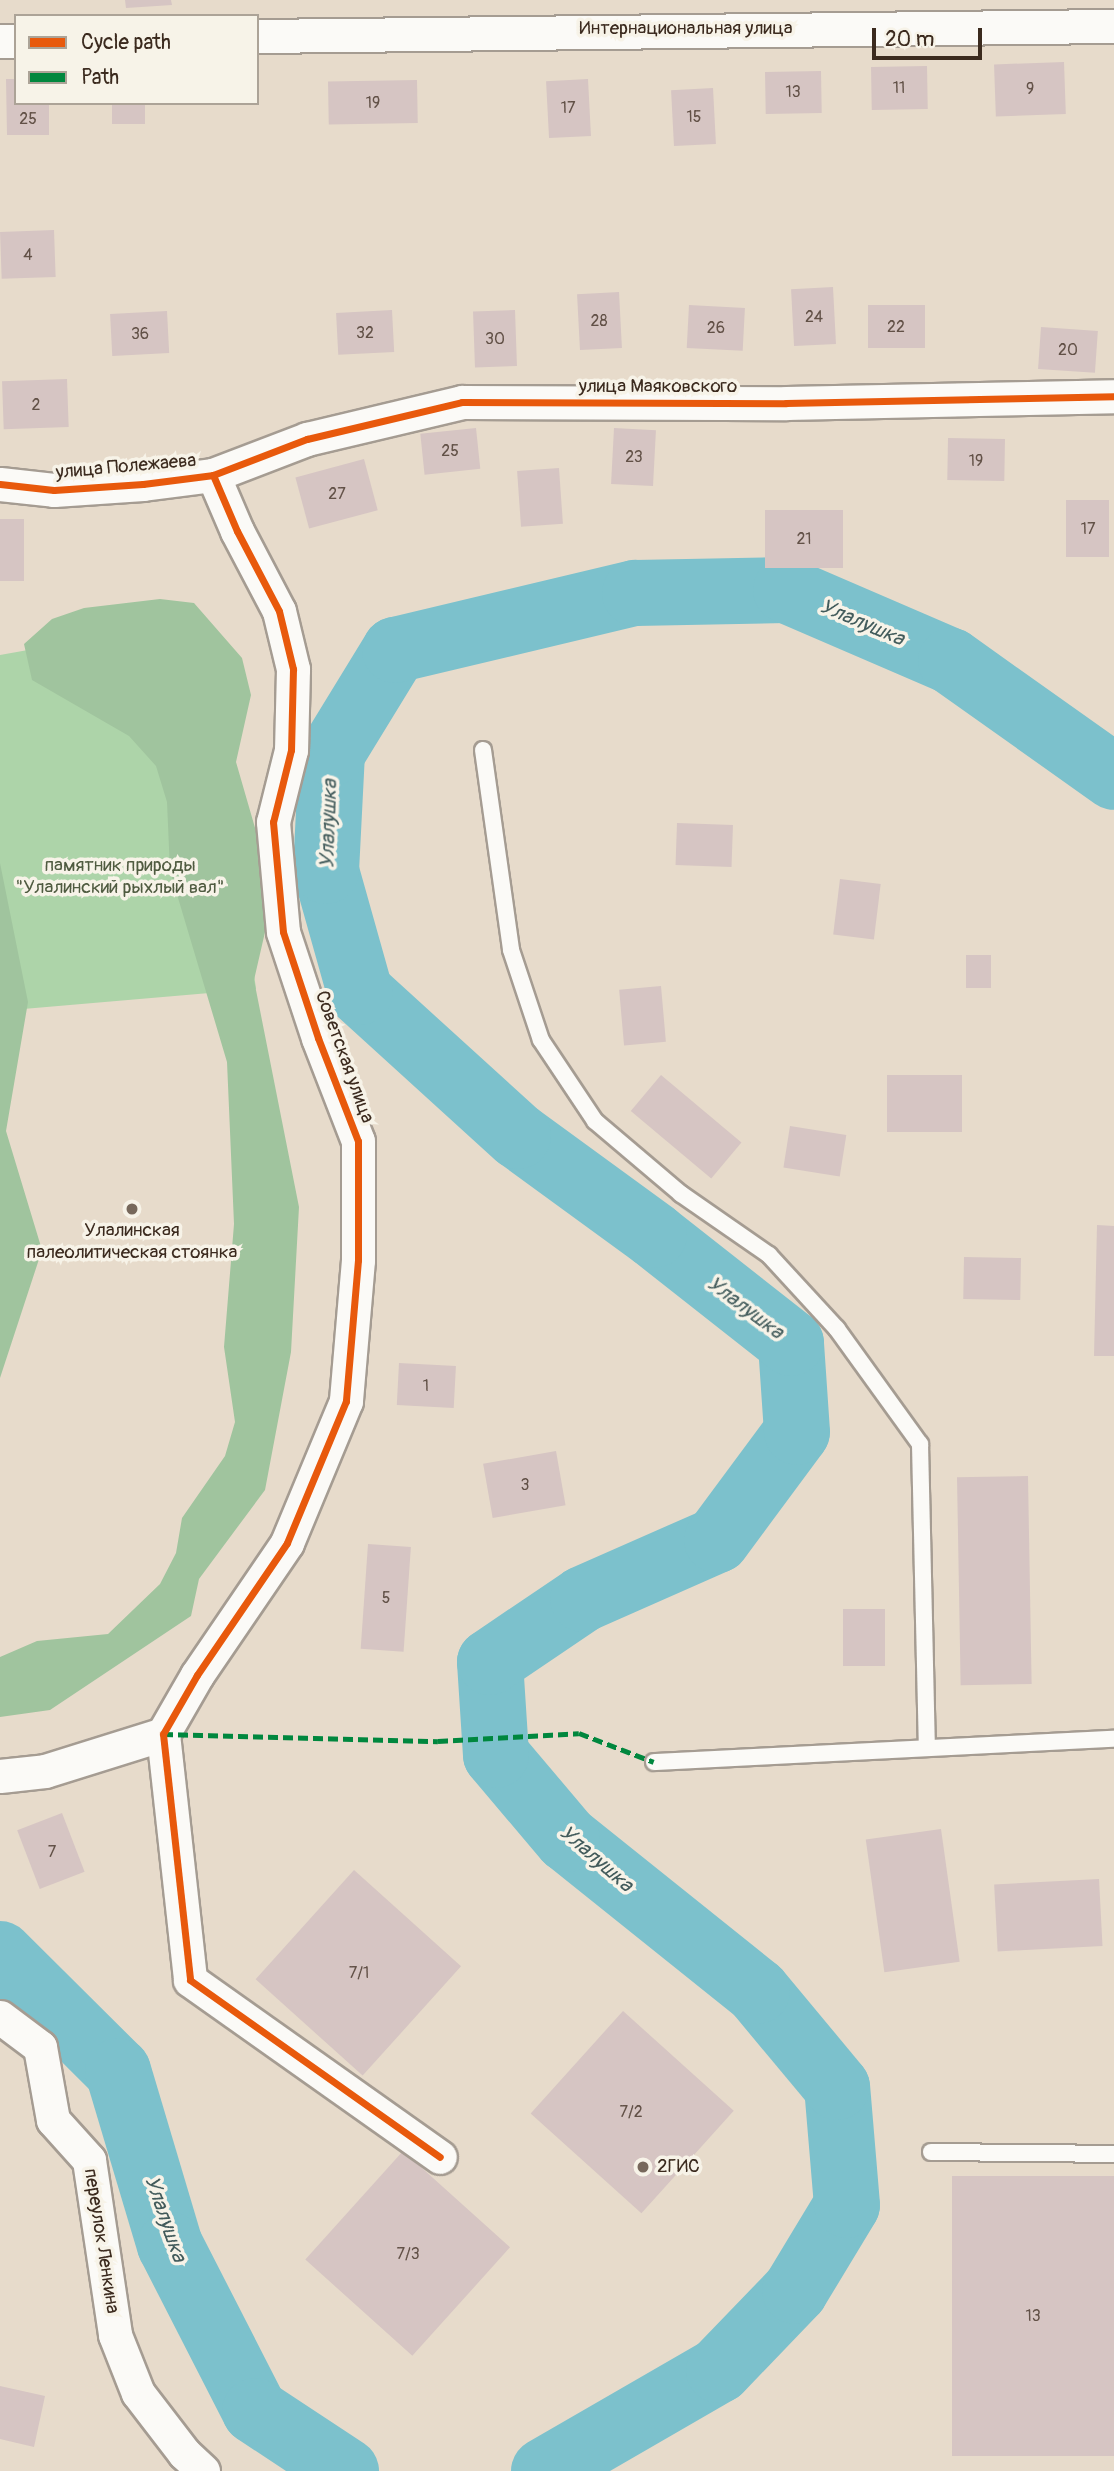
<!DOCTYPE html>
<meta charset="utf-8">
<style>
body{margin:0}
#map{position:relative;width:1114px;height:2471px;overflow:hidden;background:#e7dbcb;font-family:Pangolin,sans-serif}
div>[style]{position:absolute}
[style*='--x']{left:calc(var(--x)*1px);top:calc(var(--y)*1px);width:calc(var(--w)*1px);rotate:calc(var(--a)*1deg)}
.green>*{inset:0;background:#add4a9}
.forest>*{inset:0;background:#a0c49e}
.river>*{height:66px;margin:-33px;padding:0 33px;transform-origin:33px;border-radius:33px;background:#7cc1cc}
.building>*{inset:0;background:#d6c5c3;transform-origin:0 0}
.roads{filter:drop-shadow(2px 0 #a59c92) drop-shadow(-2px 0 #a59c92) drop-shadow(0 2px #a59c92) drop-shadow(0 -2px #a59c92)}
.service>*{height:16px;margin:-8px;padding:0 8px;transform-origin:8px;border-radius:8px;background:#fbfaf7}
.minor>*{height:33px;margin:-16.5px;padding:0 16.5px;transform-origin:16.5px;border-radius:16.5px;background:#fbfaf7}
.quiet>*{height:5px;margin-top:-2.5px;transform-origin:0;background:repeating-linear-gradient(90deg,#00873e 0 10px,transparent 0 15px)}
.cycleway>*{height:7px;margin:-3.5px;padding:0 3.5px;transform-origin:3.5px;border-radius:3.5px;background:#e8590c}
.dots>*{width:19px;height:19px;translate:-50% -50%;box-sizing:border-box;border:4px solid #f7f3e8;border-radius:50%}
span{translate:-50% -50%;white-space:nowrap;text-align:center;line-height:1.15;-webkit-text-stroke:7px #f7f3e8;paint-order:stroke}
.number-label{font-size:16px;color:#625147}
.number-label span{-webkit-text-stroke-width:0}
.street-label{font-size:19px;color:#3b2a1e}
.park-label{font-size:19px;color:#4f5b40}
.poi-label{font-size:19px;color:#3b2a1e}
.left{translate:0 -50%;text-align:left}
.water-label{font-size:21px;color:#425b5b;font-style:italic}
.legend{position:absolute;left:14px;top:14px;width:245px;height:91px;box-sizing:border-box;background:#f7f3e8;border:2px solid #aca397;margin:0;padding:9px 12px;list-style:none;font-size:21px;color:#3b2a1e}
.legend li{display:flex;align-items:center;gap:14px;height:35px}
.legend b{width:35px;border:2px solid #aca397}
.scale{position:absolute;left:872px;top:28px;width:110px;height:32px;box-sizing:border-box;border:4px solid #3b2a1e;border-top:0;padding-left:9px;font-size:21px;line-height:24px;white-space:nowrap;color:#3b2a1e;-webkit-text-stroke:5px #f7f3e8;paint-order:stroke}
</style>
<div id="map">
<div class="green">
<div style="clip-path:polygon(207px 618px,256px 989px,0 1011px,0 655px)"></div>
</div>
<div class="forest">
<div style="clip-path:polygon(160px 599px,194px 603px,242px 658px,251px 695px,236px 762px,266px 866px,271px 906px,254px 980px,299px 1207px,291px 1352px,265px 1490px,199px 1579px,191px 1616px,50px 1710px,0 1717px,0 1657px,37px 1641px,108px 1634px,160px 1584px,176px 1553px,182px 1518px,225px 1456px,235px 1422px,224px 1347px,234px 1224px,227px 1062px,170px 871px,167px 802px,156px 766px,129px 736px,32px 680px,24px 644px,52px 619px,84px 608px)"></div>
<div style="clip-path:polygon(0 863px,28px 1002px,6px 1131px,42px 1250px,0 1378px)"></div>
</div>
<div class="river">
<div style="--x:0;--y:1954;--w:166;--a:44.8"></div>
<div style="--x:118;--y:2071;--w:182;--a:73.4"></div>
<div style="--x:170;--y:2245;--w:186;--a:62.9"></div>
<div style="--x:255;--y:2411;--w:109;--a:33.4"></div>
<div style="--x:544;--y:2471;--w:202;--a:-30"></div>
<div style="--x:719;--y:2370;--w:110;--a:-46.1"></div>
<div style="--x:795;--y:2291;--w:100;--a:-58.8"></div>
<div style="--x:847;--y:2205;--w:118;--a:-94.8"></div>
<div style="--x:837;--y:2087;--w:125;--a:-129.8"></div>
<div style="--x:757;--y:1991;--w:243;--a:-141.3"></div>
<div style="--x:567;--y:1839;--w:110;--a:-130.2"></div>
<div style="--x:496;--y:1755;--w:93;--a:-93.7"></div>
<div style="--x:490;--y:1662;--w:112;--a:-34.1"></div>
<div style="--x:583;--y:1599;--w:146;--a:-23.8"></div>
<div style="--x:717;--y:1540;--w:134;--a:-53.5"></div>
<div style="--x:797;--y:1432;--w:89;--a:-93.9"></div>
<div style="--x:791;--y:1343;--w:174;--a:-141.8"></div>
<div style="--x:654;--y:1235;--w:168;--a:-143.9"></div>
<div style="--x:518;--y:1136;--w:214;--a:-137.7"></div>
<div style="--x:360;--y:992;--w:126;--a:-105.7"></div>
<div style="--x:326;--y:871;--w:118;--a:-87.1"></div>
<div style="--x:332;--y:753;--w:121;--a:-58.5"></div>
<div style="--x:395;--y:650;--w:247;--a:-13.4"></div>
<div style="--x:635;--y:593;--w:151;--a:-1.1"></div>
<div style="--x:786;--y:590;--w:180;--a:23.3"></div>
<div style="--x:951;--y:661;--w:200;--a:35.4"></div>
</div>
<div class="building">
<div style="clip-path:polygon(125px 0,171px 0,172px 5px,126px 8px)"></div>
<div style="left:1064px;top:62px;width:52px;height:70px;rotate:88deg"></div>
<div style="left:927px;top:66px;width:43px;height:56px;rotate:89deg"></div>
<div style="left:821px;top:71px;width:42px;height:56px;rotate:89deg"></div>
<div style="clip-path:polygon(6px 79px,16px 79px,16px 103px,49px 103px,49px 135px,7px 135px)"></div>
<div style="left:588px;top:79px;width:57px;height:42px;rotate:87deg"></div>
<div style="left:417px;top:80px;width:43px;height:89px;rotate:89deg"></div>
<div style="left:713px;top:88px;width:56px;height:42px;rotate:87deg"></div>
<div style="left:112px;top:103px;width:33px;height:21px"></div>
<div style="left:54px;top:230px;width:47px;height:54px;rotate:88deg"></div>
<div style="left:833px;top:287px;width:57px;height:42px;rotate:87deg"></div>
<div style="left:619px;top:292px;width:56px;height:42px;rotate:87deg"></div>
<div style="left:689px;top:305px;width:56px;height:43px;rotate:3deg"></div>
<div style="left:925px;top:305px;width:43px;height:57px;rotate:90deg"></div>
<div style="left:392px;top:310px;width:42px;height:56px;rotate:87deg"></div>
<div style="left:515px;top:310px;width:56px;height:42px;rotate:88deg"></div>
<div style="left:167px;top:311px;width:42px;height:57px;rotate:87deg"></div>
<div style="left:1041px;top:327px;width:57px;height:42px;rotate:4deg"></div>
<div style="left:67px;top:379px;width:48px;height:65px;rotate:88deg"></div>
<div style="left:476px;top:428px;width:41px;height:56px;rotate:84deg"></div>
<div style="left:614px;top:428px;width:42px;height:56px;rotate:3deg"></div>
<div style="left:1005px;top:439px;width:42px;height:57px;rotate:91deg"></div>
<div style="left:364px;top:459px;width:53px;height:71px;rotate:75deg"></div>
<div style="left:559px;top:468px;width:56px;height:42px;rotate:86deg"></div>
<div style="left:1066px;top:500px;width:43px;height:57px"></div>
<div style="left:765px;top:510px;width:78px;height:58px"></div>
<div style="left:0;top:519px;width:24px;height:62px"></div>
<div style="left:677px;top:823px;width:56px;height:42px;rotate:2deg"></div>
<div style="left:840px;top:879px;width:41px;height:56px;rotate:7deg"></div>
<div style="left:966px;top:955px;width:25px;height:33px"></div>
<div style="left:661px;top:986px;width:56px;height:42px;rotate:85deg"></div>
<div style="left:661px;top:1075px;width:105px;height:47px;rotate:40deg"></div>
<div style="left:887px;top:1075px;width:75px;height:57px"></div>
<div style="left:790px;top:1126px;width:57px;height:42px;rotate:9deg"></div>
<div style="clip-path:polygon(1097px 1225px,1114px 1226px,1114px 1356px,1094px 1356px)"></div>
<div style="left:964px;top:1257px;width:57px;height:42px;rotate:1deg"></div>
<div style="left:399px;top:1363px;width:57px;height:42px;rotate:3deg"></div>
<div style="left:556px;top:1451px;width:55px;height:74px;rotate:80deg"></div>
<div style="left:1028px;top:1476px;width:208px;height:71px;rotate:89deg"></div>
<div style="left:368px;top:1544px;width:43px;height:105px;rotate:4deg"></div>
<div style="left:843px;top:1609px;width:42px;height:57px"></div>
<div style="left:62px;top:1813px;width:63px;height:48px;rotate:69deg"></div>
<div style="left:941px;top:1829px;width:134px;height:76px;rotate:82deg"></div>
<div style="left:354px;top:1870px;width:144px;height:147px;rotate:42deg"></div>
<div style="left:1099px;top:1879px;width:67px;height:105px;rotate:87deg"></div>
<div style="left:623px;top:2011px;width:149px;height:138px;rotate:42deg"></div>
<div style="left:403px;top:2151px;width:144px;height:146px;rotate:42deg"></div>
<div style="left:952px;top:2176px;width:162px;height:280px"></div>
<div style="clip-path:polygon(0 2386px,45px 2396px,34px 2447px,0 2439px)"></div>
</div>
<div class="roads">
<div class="service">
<div style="--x:483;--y:750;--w:202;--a:82"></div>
<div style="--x:511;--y:950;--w:95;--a:71.6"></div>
<div style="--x:541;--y:1040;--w:97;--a:56.3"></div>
<div style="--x:595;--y:1121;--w:113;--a:40.3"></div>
<div style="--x:681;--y:1194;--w:107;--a:34.7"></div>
<div style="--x:769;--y:1255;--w:100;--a:47.4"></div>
<div style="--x:837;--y:1329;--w:142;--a:54.2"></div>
<div style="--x:920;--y:1444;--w:304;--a:88.7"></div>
<div style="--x:654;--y:1762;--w:461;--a:-2.9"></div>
<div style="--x:931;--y:2152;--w:183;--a:0.6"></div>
</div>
<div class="minor">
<div style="--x:257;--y:36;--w:857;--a:-0.67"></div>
<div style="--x:0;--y:41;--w:16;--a:0"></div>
<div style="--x:213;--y:475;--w:61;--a:66.8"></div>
<div style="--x:237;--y:531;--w:90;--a:62.3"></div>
<div style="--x:279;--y:611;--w:60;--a:76.4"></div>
<div style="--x:293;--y:669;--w:81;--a:91.4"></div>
<div style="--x:291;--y:750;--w:74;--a:104"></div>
<div style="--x:273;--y:822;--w:110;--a:84.8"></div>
<div style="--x:283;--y:932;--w:112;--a:71.7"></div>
<div style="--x:318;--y:1038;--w:110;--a:68.8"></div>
<div style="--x:358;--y:1141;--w:119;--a:90"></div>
<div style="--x:358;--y:1260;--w:142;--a:94.9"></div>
<div style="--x:346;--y:1401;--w:154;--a:112.6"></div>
<div style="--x:287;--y:1543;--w:160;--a:124.3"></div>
<div style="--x:197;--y:1675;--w:68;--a:120"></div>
<div style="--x:163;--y:1734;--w:247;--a:83.7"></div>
<div style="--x:190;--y:1980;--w:306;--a:35.3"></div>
<div style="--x:0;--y:484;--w:54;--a:6.3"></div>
<div style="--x:54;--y:490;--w:89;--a:-3.9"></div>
<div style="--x:143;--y:484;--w:71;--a:-7.3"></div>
<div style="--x:213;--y:475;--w:101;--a:-21"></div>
<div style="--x:307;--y:439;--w:159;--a:-13.4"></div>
<div style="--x:462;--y:402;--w:324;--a:0.2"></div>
<div style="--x:786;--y:403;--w:328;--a:-1.2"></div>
<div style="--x:0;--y:1776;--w:45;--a:-6.3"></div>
<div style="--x:45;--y:1771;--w:124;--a:-17.4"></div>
<div style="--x:0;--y:2017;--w:50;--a:36.9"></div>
<div style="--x:40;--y:2047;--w:74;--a:79.9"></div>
<div style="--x:53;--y:2120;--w:54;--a:48"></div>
<div style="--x:89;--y:2160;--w:177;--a:81.5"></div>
<div style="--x:115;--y:2335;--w:62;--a:68.4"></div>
<div style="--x:138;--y:2393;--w:76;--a:52.5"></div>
<div style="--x:184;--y:2453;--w:26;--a:43"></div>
</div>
</div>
<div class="quiet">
<div style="--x:163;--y:1734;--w:275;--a:1.5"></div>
<div style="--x:438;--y:1741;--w:141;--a:-3.2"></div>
<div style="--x:579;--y:1733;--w:80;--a:21.1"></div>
</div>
<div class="cycleway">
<div style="--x:213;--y:475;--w:61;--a:66.8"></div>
<div style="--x:237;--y:531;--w:90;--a:62.3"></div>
<div style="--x:279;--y:611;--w:60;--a:76.4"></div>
<div style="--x:293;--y:669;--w:81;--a:91.4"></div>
<div style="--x:291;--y:750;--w:74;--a:104"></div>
<div style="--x:273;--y:822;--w:110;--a:84.8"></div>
<div style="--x:283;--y:932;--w:112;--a:71.7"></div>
<div style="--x:318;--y:1038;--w:110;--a:68.8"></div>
<div style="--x:358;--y:1141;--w:119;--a:90"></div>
<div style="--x:358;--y:1260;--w:142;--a:94.9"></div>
<div style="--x:346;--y:1401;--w:154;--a:112.6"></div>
<div style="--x:287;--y:1543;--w:160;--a:124.3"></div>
<div style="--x:197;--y:1675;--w:68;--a:120"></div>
<div style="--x:163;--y:1734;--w:247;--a:83.7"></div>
<div style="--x:190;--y:1980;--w:306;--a:35.3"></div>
<div style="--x:0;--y:484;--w:54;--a:6.3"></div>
<div style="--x:54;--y:490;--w:89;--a:-3.9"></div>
<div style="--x:143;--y:484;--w:71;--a:-7.3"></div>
<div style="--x:213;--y:475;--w:101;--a:-21"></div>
<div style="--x:307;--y:439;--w:159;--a:-13.4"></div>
<div style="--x:462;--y:402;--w:324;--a:0.2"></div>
<div style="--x:786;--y:403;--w:328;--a:-1.2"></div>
</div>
<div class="dots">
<div style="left:132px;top:1209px;background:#77685b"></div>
<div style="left:643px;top:2167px;background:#77685b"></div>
</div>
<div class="number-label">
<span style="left:899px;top:88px">11</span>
<span style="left:1030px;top:89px">9</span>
<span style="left:793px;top:92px">13</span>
<span style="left:373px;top:103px">19</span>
<span style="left:568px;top:108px">17</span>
<span style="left:694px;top:117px">15</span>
<span style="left:28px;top:119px">25</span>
<span style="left:28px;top:255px">4</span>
<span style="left:814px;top:317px">24</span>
<span style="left:599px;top:321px">28</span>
<span style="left:896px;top:327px">22</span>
<span style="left:716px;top:328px">26</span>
<span style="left:365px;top:333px">32</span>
<span style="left:140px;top:334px">36</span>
<span style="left:495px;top:339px">30</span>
<span style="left:1068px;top:350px">20</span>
<span style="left:36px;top:405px">2</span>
<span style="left:450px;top:451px">25</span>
<span style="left:634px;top:457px">23</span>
<span style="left:976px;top:461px">19</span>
<span style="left:337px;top:494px">27</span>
<span style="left:1088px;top:529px">17</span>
<span style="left:804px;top:539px">21</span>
<span style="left:426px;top:1386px">1</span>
<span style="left:525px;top:1485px">3</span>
<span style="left:386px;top:1598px">5</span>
<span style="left:52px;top:1852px">7</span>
<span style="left:359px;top:1973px">7/1</span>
<span style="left:631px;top:2112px">7/2</span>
<span style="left:408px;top:2254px">7/3</span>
<span style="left:1033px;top:2316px">13</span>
</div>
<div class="street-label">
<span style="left:686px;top:29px">Интернациональная улица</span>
<span style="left:658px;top:387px">улица Маяковского</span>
<span style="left:126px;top:467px;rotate:-5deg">улица Полежаева</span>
<span style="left:344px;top:1057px;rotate:70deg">Советская улица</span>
<span style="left:101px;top:2241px;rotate:81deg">переулок Ленкина</span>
</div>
<div class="park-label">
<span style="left:120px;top:877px">памятник природы<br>"Улалинский рыхлый вал"</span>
</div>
<div class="poi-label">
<span style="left:132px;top:1242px">Улалинская<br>палеолитическая стоянка</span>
<span class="left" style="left:657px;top:2167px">2ГИС</span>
</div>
<div class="water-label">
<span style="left:862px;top:623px;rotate:23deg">Улалушка</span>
<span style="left:329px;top:824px;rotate:-88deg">Улалушка</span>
<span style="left:745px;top:1308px;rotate:37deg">Улалушка</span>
<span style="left:596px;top:1859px;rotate:41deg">Улалушка</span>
<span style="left:165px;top:2219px;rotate:71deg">Улалушка</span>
</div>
<ul class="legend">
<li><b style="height:9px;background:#e8590c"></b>Cycle path</li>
<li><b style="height:9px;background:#00873e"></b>Path</li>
</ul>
<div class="scale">20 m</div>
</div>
